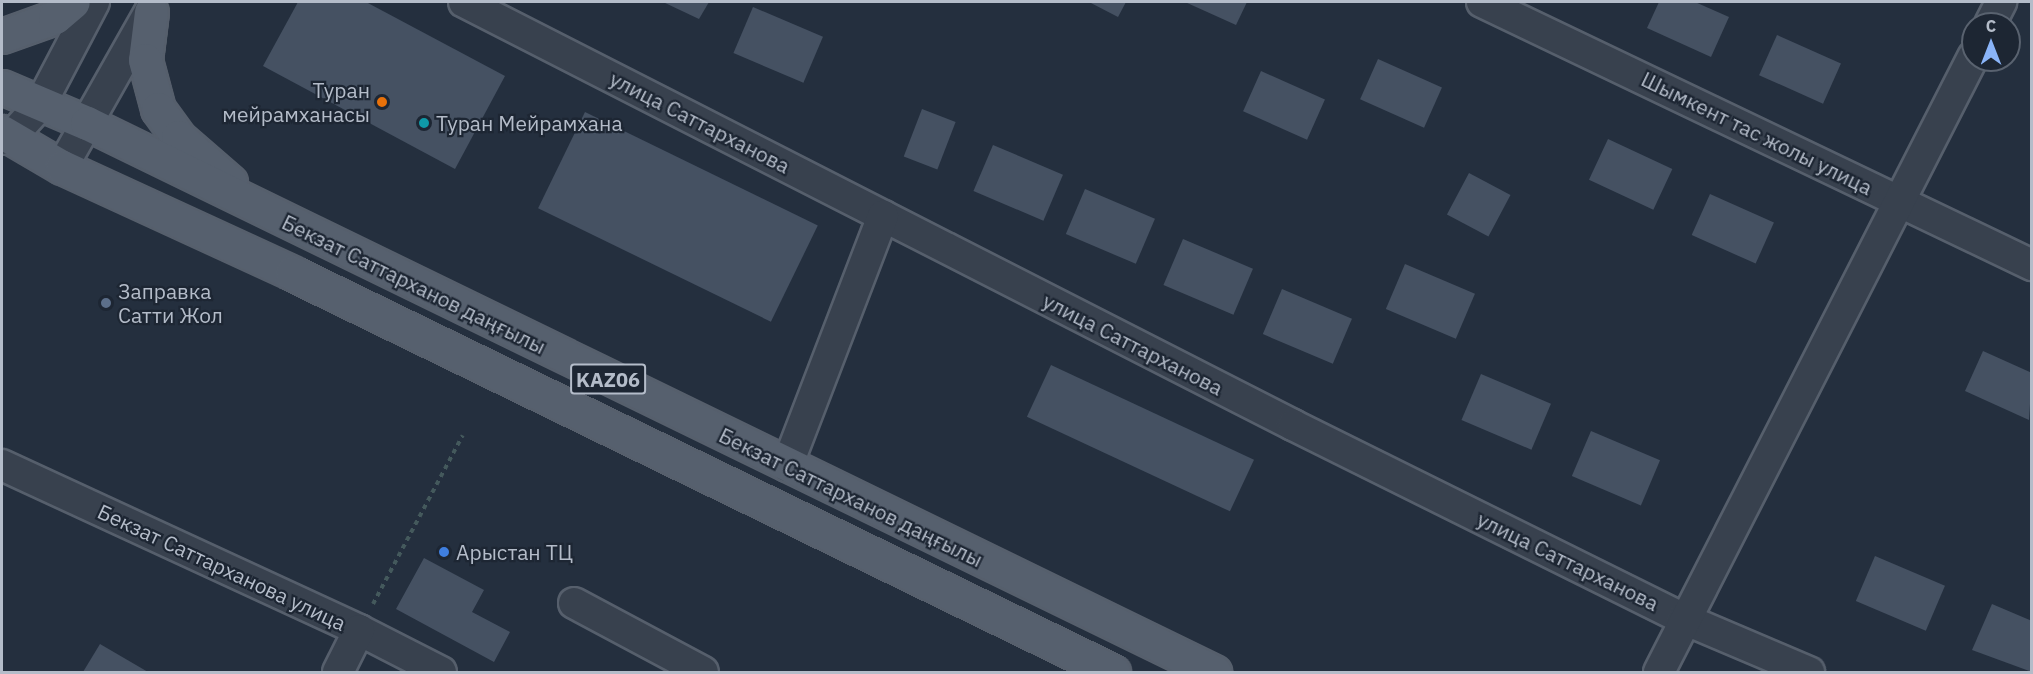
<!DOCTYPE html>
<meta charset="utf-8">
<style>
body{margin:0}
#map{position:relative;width:2033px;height:674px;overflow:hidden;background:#242f3e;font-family:"IBM Plex Sans",sans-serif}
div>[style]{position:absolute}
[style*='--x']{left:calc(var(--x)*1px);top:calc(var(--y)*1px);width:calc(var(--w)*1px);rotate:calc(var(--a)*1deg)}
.building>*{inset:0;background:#455162;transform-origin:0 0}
.path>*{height:4px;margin-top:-2px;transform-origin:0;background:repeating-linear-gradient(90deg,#44595c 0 4.5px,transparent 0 9px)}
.roads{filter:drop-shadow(2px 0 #565f6c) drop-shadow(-2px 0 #565f6c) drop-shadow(0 2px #565f6c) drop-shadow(0 -2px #565f6c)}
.minor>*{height:30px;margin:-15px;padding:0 15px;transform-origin:15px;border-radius:15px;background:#38414e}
.major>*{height:33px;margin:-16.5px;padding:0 16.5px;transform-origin:16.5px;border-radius:16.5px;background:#56606e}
.dots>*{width:16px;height:16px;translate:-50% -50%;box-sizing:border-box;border:3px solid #1d2633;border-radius:50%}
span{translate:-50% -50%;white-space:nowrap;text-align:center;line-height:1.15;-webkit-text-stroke:4.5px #1d2633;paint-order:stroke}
.shield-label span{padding:2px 4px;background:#1d2633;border:2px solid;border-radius:4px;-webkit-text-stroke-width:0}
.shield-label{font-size:20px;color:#b4bcc9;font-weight:700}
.poi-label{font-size:21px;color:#b4bcc9}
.right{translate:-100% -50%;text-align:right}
.left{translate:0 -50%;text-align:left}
.street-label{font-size:21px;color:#b4bcc9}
.frame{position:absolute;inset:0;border:3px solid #b4bcc9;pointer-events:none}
.north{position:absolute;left:1961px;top:12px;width:60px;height:60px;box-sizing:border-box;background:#1d2633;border:2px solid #59626f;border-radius:50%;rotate:0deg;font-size:16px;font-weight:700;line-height:24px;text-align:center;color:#b4bcc9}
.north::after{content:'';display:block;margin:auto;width:21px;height:27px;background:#8ab4f8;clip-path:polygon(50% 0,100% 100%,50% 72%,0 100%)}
</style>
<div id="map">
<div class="building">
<div style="clip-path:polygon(298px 2px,366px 2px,505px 76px,455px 169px,263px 66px)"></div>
<div style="clip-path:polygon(663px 2px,709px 2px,699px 19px)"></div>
<div style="clip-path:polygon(1089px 2px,1126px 2px,1118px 17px)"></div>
<div style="clip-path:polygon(1185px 2px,1247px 2px,1236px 25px)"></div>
<div style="clip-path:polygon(1659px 2px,1695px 2px,1729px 17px,1711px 57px,1647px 28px)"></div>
<div style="left:753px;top:7px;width:76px;height:50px;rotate:23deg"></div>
<div style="left:1777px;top:35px;width:70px;height:44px;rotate:24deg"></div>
<div style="left:1378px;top:59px;width:70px;height:44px;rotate:24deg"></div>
<div style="left:1261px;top:71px;width:70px;height:44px;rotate:24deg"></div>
<div style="left:922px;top:109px;width:36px;height:51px;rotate:21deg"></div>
<div style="left:585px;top:112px;width:259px;height:107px;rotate:26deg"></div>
<div style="left:1608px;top:139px;width:71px;height:45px;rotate:25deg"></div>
<div style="left:993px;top:145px;width:76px;height:50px;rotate:23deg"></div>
<div style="left:1469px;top:173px;width:47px;height:47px;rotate:28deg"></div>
<div style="left:1085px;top:189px;width:76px;height:49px;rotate:23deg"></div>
<div style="left:1710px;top:194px;width:70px;height:45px;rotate:24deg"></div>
<div style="left:1183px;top:239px;width:76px;height:50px;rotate:23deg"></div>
<div style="left:1405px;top:264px;width:76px;height:49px;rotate:23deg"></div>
<div style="left:1282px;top:289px;width:76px;height:49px;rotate:23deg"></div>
<div style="clip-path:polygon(1983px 351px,2032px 373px,2029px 420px,1965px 391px)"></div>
<div style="left:1051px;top:365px;width:224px;height:57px;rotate:25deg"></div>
<div style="left:1481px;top:374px;width:76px;height:50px;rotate:23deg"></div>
<div style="left:1591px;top:431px;width:75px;height:49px;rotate:23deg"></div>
<div style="left:1875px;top:556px;width:76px;height:49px;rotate:23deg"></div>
<div style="clip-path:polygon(424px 558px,484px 590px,472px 612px,510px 632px,494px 662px,396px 609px)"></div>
<div style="clip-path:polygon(1992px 604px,2032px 621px,2032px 672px,1972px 650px)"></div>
<div style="clip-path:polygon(100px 644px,148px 672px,83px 672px)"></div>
</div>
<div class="path">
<div style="--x:373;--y:604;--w:191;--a:-62"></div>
</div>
<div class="roads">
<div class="minor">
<div style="--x:464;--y:2;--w:931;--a:27.03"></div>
<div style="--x:1293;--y:425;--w:436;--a:26.4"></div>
<div style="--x:1684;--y:619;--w:136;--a:23"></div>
<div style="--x:1482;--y:2;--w:610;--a:25.56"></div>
<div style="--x:1990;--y:24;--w:25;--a:-63"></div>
<div style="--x:2;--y:139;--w:9;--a:-13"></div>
<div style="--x:11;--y:137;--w:43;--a:-47.8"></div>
<div style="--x:40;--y:105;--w:116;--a:-62.3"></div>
<div style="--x:62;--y:167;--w:180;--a:-60.5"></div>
<div style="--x:2;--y:465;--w:393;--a:24.8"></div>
<div style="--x:359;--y:630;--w:92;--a:27.1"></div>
<div style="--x:787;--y:466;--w:268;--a:-69"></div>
<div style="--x:574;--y:603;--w:146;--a:28.1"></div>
<div style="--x:338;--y:672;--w:47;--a:-63.4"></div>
<div style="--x:1659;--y:672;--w:691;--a:-62.95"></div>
</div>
<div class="major">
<div style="--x:151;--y:12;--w:48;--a:97.1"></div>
<div style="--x:145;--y:60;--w:51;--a:75.1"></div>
<div style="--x:158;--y:109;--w:34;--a:54"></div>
<div style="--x:178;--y:137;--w:69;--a:40.9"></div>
<div style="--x:2;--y:36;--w:56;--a:-19.7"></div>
<div style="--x:55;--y:17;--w:23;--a:-40"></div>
<div style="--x:2;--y:87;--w:92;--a:23"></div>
<div style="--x:87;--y:123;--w:1254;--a:25.97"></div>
<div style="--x:2;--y:132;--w:69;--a:30.3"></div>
<div style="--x:62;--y:167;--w:253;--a:24.7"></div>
<div style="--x:292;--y:273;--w:913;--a:25.92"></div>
</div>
</div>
<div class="dots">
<div style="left:382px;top:102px;background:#e8710a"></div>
<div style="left:424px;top:123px;background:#0f9aa8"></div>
<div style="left:106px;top:303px;background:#5c6f8a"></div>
<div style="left:444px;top:552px;background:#3f7fe0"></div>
</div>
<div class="shield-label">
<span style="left:608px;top:379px">KАZ06</span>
</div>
<div class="poi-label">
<span class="right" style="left:370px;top:102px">Туран<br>мейрамханасы</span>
<span class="left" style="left:436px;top:123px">Туран Мейрамхана</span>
<span class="left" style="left:118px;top:303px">Заправка<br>Сатти Жол</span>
<span class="left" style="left:456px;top:552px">Арыстан ТЦ</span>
</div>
<div class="street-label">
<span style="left:700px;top:122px;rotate:27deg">улица Саттарханова</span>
<span style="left:1757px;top:133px;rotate:26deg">Шымкент тас жолы улица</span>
<span style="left:414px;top:284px;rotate:26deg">Бекзат Саттарханов даңғылы</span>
<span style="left:1133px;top:344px;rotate:27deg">улица Саттарханова</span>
<span style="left:851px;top:497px;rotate:26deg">Бекзат Саттарханов даңғылы</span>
<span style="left:1568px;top:561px;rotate:26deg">улица Саттарханова</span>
<span style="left:222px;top:567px;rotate:25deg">Бекзат Саттарханова улица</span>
</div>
<div class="frame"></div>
<div class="north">С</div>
</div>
